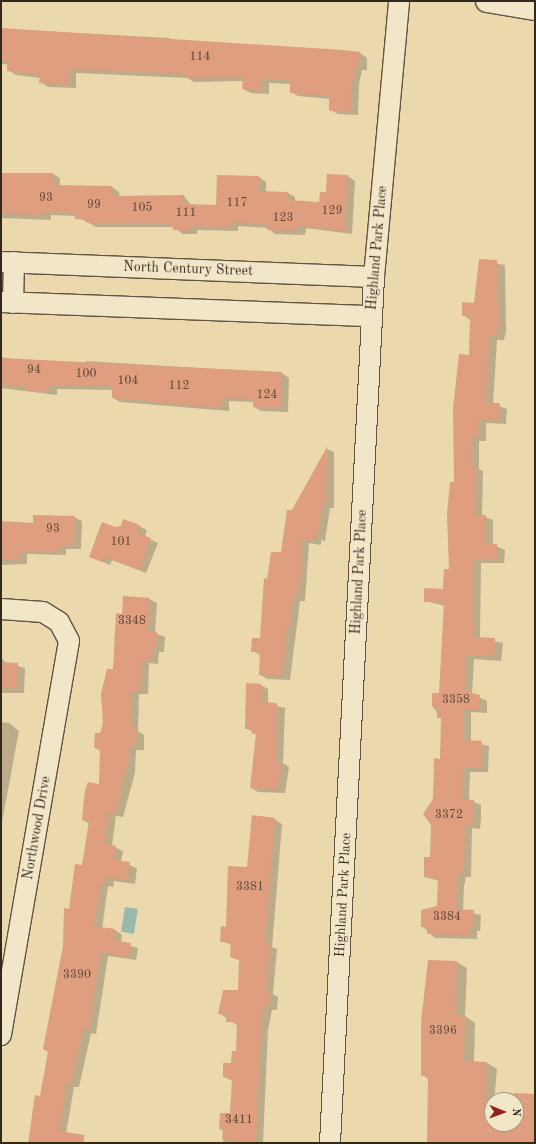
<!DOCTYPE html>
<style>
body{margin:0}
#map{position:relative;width:536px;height:1144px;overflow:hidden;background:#ebd8ac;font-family:"Old Standard TT",serif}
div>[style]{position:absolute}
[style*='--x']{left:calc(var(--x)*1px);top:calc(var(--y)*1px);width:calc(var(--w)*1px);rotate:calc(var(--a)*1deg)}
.water>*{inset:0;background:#98b9ab;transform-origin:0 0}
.shadow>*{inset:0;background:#0003}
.building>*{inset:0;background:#de9e7f;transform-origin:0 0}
.roads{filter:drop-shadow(1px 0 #615440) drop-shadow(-1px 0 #615440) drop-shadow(0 1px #615440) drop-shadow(0 -1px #615440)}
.minor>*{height:20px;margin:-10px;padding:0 10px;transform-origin:10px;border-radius:10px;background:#f2e6c9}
.secondary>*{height:22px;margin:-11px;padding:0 11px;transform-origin:11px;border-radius:11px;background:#f2e6c9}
span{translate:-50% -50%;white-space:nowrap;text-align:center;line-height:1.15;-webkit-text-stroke:3.5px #f2e6c9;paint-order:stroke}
.number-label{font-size:12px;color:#5e4635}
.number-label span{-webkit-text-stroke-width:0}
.street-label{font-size:14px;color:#33281c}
.frame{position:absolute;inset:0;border:2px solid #33281c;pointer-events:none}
.north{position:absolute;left:484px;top:1092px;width:40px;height:40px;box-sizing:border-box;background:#f2e6c9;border:1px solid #a69a84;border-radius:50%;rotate:91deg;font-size:11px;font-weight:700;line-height:16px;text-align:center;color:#33281c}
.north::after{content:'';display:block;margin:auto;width:14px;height:18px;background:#8f2418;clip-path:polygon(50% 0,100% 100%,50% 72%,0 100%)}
</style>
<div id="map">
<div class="water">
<div style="left:125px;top:907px;width:13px;height:25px;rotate:9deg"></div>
</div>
<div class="shadow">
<div style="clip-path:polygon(1px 29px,169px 38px,176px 42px,360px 53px,367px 58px,367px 70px,362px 70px,359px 84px,358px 115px,338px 114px,330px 110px,330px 99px,298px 96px,291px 92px,291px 84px,269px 83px,269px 94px,251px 93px,243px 89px,244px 81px,194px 82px,187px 78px,76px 73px,76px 88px,48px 87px,40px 82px,40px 78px,16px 75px,8px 70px,8px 64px,1px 64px)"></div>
<div style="clip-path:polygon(1px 174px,53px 174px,60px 178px,60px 186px,112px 187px,119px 192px,120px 197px,184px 196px,191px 205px,217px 206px,259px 177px,266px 182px,266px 192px,288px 193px,295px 197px,295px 201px,320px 203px,348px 176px,355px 181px,352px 234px,306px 228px,305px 235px,275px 234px,268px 228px,238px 226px,238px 231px,197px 230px,197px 234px,183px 234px,173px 227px,96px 227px,76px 216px,51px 215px,51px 220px,1px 218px)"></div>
<div style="clip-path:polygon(480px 260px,505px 265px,506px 331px,504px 340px,497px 340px,493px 404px,507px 409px,506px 424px,486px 423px,486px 441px,479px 441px,479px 469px,483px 471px,482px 516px,493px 520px,493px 545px,505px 550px,504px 563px,481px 563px,480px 638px,503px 643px,501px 661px,474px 659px,472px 694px,487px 701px,487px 713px,471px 712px,471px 742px,489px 746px,488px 772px,470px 772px,469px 800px,481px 805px,481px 819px,480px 829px,472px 828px,471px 877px,466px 877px,464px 886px,463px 911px,481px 915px,480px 931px,477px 931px,477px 939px,435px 938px,422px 926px,438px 906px,439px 881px,425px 877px,431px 858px,434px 799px,441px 760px,442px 719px,433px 707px,440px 694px,445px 606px,425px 601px,444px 590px,450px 570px,470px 356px,470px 320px,463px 315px,474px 304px)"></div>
<div style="clip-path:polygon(1px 357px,47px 364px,86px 365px,86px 361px,282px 373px,289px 378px,288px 412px,261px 411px,254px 407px,254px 402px,229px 401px,229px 411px,120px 402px,113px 398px,113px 390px,57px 389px,57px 395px,1px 388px)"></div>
<div style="clip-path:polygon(327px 449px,334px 452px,334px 508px,330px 508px,325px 541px,321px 540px,321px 545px,309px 543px,305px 601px,300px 601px,290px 680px,268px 679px,260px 675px,261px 655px,252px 651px,261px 639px,268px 580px,282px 553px,293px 512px)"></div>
<div style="clip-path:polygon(74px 517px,82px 521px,81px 549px,66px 549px,66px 555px,27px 554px,27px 564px,1px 565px,1px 522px,34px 524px)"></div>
<div style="clip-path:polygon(139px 526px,147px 530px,145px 537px,158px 543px,146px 573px,112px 560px,110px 565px,90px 556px,115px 528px)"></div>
<div style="clip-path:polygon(149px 599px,157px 603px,155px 633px,165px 637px,164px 652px,159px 652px,158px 664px,149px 663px,148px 694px,139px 694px,138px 731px,144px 735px,144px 750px,136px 750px,135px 773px,123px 817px,116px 816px,112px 846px,123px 851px,121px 862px,137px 868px,135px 884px,114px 881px,113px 887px,108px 886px,102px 928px,115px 930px,122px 935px,121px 943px,138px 948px,136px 960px,108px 956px,96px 1034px,91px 1033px,79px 1087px,74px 1087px,66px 1134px,69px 1143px,31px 1143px,41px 1097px,70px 910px,83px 866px,90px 824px,83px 820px,100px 785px,101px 751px,95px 748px,101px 734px,123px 615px)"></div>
<div style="clip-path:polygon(1px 657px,6px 663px,25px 668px,24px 693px,1px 693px)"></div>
<div style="clip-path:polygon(261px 685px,268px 689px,268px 704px,285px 708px,283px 763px,289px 767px,285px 793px,258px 792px,251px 788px,257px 735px,246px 728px)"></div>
<div style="clip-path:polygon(1px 722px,9px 723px,19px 731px,2px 822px)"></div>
<div style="clip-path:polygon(274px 819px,282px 824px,272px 947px,277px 949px,273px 994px,278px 997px,277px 1010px,272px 1010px,268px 1030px,263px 1143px,223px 1143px,224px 1131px,220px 1129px,231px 1115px,233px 1081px,224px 1077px,237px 1052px,238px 1026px,219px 1013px,239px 991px,240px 961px,231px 956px,232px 945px,221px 941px,248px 868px)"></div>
<div style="clip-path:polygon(429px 961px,457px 962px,467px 968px,465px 1016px,475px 1023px,474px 1063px,487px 1063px,497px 1069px,492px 1124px,516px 1124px,535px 1095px,535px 1143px,428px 1143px,429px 1079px,422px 1075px)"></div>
</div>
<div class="building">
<div style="clip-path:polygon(1px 28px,343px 50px,360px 52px,359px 66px,355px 66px,355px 80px,352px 80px,351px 111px,329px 111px,329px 96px,290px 93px,290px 80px,262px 79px,262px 90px,242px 89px,243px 77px,186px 78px,186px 74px,69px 69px,69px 84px,39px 83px,40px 75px,7px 71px,7px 61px,1px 60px)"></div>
<div style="clip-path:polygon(1px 173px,53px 173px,53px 185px,112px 186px,113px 196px,184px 195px,184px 204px,216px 205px,217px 175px,259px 176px,258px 191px,288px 192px,288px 200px,319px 202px,320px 192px,326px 192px,327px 174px,348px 175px,345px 231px,298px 225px,298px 231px,267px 230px,267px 224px,231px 222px,230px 227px,190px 226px,190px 231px,174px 230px,169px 223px,87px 223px,87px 220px,75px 219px,75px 213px,44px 211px,43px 216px,1px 213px)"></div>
<div style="clip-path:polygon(479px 259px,497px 260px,499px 326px,496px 336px,489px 336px,486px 403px,500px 403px,499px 420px,479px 419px,478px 437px,472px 437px,471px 466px,476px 466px,475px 515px,486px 515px,486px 544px,497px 544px,497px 559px,474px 559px,473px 637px,495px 638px,494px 657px,466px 655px,465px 691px,480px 695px,479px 709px,464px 709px,464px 740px,482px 741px,481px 768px,463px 768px,462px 799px,474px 800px,474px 815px,472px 825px,465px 825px,464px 873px,459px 873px,457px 882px,456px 909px,474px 910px,473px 927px,470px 927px,469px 935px,427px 934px,427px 927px,421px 927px,421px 910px,437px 906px,438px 878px,424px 877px,424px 857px,430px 857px,431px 825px,423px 814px,433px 799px,434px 758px,440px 759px,441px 718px,437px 718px,437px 707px,432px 707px,432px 693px,439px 693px,444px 602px,424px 602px,424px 588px,443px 589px,444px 569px,449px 569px,447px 514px,450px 482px,454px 482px,453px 409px,459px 354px,469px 355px,470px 316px,462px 316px,462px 302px,474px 303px)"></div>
<div style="clip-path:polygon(1px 358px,282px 372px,281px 408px,253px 407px,253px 399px,222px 398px,222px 408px,112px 398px,112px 386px,50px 385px,49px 391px,25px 391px,25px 386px,1px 385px)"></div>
<div style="clip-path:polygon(327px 447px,326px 505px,322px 504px,318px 537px,314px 537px,313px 541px,302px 540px,301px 574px,297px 597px,293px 597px,291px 625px,287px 625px,283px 676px,259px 675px,260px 652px,251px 652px,252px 638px,260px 638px,264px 578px,267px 579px,271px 552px,281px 552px,287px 510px,292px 510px)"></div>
<div style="clip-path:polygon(33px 515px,75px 516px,74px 545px,59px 545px,59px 551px,20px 551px,19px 560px,1px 559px,1px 521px,33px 523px)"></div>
<div style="clip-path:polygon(123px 519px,140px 525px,137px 533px,151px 538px,139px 570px,104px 557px,102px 562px,89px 557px,102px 522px,115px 527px,121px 526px)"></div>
<div style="clip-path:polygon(123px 596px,150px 598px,148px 631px,157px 632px,156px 649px,152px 648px,151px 660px,142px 660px,140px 691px,132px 691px,131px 729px,137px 729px,136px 746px,129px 746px,128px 769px,125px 769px,116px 813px,109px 812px,104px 844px,116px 846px,114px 860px,130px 862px,127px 881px,107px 877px,106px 883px,101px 883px,94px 926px,115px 929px,113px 940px,131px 943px,128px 957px,100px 952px,89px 1030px,83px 1029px,71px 1084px,67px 1083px,59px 1131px,84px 1135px,84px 1143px,28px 1143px,35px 1095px,40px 1096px,48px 1052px,43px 1049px,63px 946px,64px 908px,69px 909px,75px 864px,82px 865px,89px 821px,82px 820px,85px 790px,88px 782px,99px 784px,100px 749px,94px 748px,95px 733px,100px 733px,103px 724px,101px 694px,107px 669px,113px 669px,116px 613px,122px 614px)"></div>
<div style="left:1px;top:662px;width:17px;height:26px;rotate:3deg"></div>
<div style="clip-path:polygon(246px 683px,261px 684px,261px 702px,277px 703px,276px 762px,282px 762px,277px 789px,250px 788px,256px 734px,252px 734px,252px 729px,245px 729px)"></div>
<div style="clip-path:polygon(252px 815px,275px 818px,265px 944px,270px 944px,266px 991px,270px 992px,270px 1006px,264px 1006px,261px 1026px,256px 1143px,244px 1143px,222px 1139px,223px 1129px,219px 1129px,220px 1113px,230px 1113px,232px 1079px,223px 1077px,223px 1063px,231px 1063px,232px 1051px,236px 1051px,237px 1022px,226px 1022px,227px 1014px,218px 1014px,223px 990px,238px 990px,239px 960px,230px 957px,231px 942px,220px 942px,221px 926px,226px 927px,228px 866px,247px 867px)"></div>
<div style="clip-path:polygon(428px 960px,457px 961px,455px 1010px,457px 1016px,465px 1017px,464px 1061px,487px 1062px,486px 1100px,497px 1100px,492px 1100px,492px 1124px,516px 1124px,514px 1093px,535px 1094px,535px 1143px,427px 1143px,428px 1076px,421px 1076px,421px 1022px)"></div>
</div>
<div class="roads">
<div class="minor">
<div style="--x:1;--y:262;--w:373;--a:2.3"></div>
<div style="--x:1;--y:302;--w:371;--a:2.2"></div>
<div style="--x:13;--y:303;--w:41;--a:-88.6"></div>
<div style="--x:1;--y:609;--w:42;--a:4.1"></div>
<div style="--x:43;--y:612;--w:19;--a:32"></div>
<div style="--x:59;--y:622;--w:21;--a:62"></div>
<div style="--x:69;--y:641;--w:400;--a:99.8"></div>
<div style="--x:330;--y:1143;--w:867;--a:-87.09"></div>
<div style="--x:374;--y:277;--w:277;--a:-84.8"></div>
</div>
<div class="secondary">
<div style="--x:487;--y:1;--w:49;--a:9.5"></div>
</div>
</div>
<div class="number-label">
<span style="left:200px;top:58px">114</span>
<span style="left:46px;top:199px">93</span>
<span style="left:237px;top:204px">117</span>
<span style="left:94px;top:206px">99</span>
<span style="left:142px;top:209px">105</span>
<span style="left:332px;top:212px">129</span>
<span style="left:186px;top:214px">111</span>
<span style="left:283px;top:219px">123</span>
<span style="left:34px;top:371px">94</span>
<span style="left:86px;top:375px">100</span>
<span style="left:128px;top:382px">104</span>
<span style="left:179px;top:387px">112</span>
<span style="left:267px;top:396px">124</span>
<span style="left:53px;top:530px">93</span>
<span style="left:121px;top:543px">101</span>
<span style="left:132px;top:622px">3348</span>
<span style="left:456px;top:701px">3358</span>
<span style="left:449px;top:816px">3372</span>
<span style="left:250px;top:888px">3381</span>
<span style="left:447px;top:918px">3384</span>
<span style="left:77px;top:976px">3390</span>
<span style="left:443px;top:1032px">3396</span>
<span style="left:239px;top:1121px">3411</span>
</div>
<div class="street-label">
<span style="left:377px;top:248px;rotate:-85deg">Highland Park Place</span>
<span style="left:188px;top:269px;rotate:2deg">North Century Street</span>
<span style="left:359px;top:572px;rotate:-87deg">Highland Park Place</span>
<span style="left:37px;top:828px;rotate:-80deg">Northwood Drive</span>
<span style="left:343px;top:895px;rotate:-87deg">Highland Park Place</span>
</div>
<div class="frame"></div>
<div class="north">N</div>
</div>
